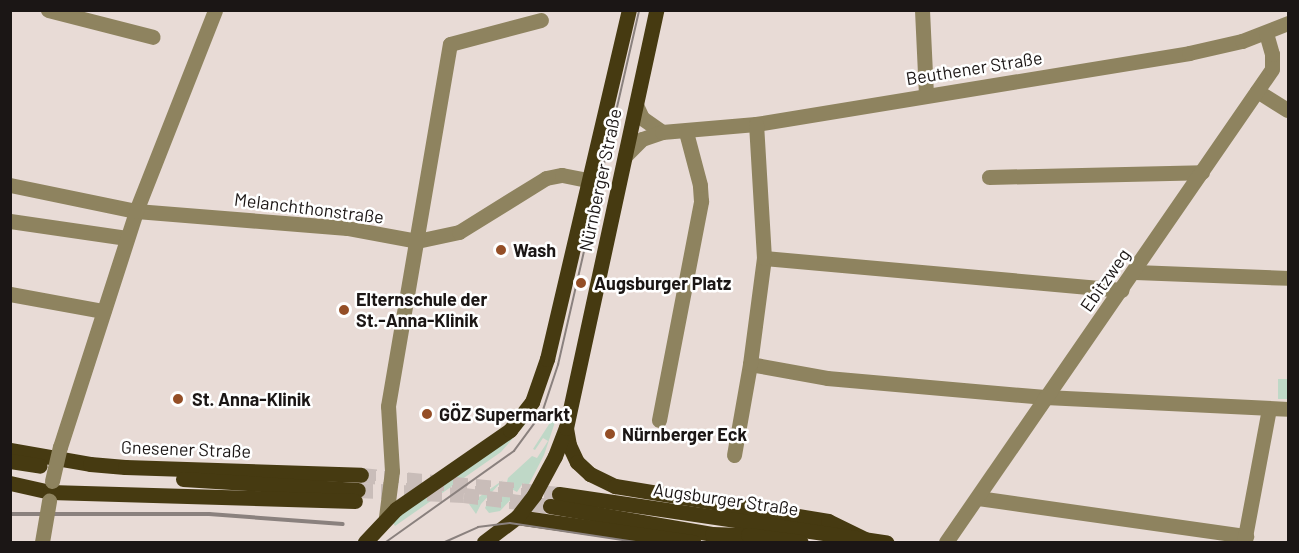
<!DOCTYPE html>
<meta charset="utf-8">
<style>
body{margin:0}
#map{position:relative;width:1299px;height:553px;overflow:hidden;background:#e8dbd6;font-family:Barlow,sans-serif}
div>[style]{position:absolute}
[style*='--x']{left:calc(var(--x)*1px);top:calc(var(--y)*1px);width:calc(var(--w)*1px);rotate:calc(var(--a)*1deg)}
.green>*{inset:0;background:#bfd8c7;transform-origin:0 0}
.major-tunnel>*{height:15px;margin-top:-7.5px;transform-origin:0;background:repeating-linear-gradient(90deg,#c9bdb9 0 15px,transparent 0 23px)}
.minor>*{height:15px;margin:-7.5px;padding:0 7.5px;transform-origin:7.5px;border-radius:7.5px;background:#8e835f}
.major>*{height:15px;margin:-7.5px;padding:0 7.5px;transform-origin:7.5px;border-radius:7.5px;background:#463a11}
.tram>*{height:1.5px;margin:-0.75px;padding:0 0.75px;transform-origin:0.75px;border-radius:0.75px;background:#8a817e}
.rail>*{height:4px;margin:-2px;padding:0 2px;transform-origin:2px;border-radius:2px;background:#8a817e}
.minor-bridge>*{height:15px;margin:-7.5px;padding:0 7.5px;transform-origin:7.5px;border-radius:7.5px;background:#8e835f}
.dots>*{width:16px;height:16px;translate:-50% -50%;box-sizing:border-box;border:3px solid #fff;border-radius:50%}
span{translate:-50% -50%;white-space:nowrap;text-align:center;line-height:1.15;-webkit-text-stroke:5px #fff;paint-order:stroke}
.street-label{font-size:18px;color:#1b1615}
.poi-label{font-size:18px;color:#1b1615;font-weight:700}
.left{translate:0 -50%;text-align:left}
.frame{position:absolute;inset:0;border:12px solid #1b1615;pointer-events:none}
</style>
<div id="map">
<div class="green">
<div style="left:1278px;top:379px;width:10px;height:20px"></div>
<div style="clip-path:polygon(555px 415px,557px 416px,544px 455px,528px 486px,523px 483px,517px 492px,506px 486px,508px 478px,532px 456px,537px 458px,548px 441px,543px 438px,535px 450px,533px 449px)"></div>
<div style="clip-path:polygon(527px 419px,533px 423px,529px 420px,501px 452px,395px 526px,393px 523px,402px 513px)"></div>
<div style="clip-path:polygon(503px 480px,481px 504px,476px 514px,469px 504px)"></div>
<div style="clip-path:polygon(503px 488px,515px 495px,500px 511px,489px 513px,485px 508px,489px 500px)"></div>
</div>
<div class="major-tunnel">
<div style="--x:361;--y:475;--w:199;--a:5.5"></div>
<div style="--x:358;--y:490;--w:106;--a:2.7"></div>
<div style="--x:464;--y:495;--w:87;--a:7.3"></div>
</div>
<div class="minor">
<div style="--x:48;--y:10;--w:108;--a:14.4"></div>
<div style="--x:922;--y:10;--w:84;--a:87.3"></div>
<div style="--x:1257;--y:91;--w:36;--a:32"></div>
<div style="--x:636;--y:105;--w:14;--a:65"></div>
<div style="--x:642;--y:118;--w:24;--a:35"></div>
<div style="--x:625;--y:156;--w:24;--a:-45"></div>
<div style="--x:642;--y:139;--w:21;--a:-19"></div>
<div style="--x:662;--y:132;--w:94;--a:-4.9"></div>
<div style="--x:756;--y:124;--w:439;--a:-9.3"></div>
<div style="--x:1189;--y:53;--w:54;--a:-12.8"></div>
<div style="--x:1242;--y:41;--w:49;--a:-21.4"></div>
<div style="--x:989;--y:177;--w:213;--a:-1.3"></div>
<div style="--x:10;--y:185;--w:129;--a:11.7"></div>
<div style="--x:136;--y:211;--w:212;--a:4.6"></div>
<div style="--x:347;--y:228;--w:71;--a:10.5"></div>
<div style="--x:417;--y:241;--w:43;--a:-12.1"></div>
<div style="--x:459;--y:232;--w:102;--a:-31.8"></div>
<div style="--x:546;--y:178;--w:16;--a:-11"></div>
<div style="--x:562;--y:175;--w:25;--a:11"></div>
<div style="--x:10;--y:221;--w:118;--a:8.3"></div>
<div style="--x:764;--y:258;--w:359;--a:5.1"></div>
<div style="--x:1135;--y:272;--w:153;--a:2.2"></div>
<div style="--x:10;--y:294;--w:95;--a:10.4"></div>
<div style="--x:750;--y:364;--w:78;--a:10.3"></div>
<div style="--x:827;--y:378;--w:219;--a:5"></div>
<div style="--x:1045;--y:397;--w:243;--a:2.8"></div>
<div style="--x:659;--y:420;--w:223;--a:-79.1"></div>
<div style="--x:701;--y:201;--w:16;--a:-94"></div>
<div style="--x:700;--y:185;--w:55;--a:-104.8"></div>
<div style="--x:60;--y:447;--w:248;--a:-72.1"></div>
<div style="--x:136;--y:211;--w:216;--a:-68.5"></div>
<div style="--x:734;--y:455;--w:92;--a:-80"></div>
<div style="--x:750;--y:364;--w:107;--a:-82.5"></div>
<div style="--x:764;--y:258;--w:134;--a:-93.4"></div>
<div style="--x:978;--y:498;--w:271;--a:8.1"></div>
<div style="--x:386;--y:517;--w:46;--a:-82.6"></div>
<div style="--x:392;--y:471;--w:65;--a:-93.5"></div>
<div style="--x:388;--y:406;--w:367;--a:-80.3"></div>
<div style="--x:450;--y:44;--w:94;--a:-14.8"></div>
<div style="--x:946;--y:542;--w:574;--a:-55.42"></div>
<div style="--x:1272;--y:69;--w:15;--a:-90"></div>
<div style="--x:1272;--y:54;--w:22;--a:-106"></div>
<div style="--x:1244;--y:542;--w:135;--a:-79.4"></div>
</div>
<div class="major">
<div style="--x:566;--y:428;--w:17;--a:80"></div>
<div style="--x:569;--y:445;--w:19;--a:65"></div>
<div style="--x:577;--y:462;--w:18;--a:43"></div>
<div style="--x:590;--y:474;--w:28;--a:26"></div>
<div style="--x:615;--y:486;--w:216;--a:9.3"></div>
<div style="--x:828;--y:521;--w:41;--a:25.9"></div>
<div style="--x:10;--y:450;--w:81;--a:9.9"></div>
<div style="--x:90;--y:464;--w:35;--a:5"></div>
<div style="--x:125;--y:467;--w:236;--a:1.9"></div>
<div style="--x:10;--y:461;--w:30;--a:9"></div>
<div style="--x:183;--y:479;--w:175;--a:3.6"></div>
<div style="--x:10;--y:483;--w:41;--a:12.7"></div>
<div style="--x:50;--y:492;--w:305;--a:1.7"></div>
<div style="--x:559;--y:494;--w:331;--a:8.4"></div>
<div style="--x:550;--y:506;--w:164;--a:9.8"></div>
<div style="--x:712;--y:534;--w:36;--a:2"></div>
<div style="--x:748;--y:535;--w:53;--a:7.5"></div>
<div style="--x:517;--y:517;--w:178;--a:8.1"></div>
<div style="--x:365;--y:542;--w:45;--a:-46.8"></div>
<div style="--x:396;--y:509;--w:139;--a:-34.7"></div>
<div style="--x:510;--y:430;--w:36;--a:-52"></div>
<div style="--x:532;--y:402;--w:46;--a:-70.8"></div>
<div style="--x:547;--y:359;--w:359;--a:-76.8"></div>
<div style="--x:484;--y:542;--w:41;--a:-37.1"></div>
<div style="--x:517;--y:517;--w:28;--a:-52"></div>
<div style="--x:534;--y:495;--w:44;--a:-61.7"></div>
<div style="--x:555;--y:456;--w:30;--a:-69"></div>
<div style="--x:566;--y:428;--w:428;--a:-77.8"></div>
</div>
<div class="tram">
<div style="--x:386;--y:542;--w:157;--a:-35.4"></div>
<div style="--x:514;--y:451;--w:47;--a:-53.6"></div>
<div style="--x:542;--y:413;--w:51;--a:-71.6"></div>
<div style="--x:558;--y:365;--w:364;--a:-77.1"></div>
<div style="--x:445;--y:542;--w:36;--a:-24"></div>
<div style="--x:478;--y:527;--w:32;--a:-7"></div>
<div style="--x:510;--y:523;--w:127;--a:8.6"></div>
</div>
<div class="rail">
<div style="--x:10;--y:514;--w:199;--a:0"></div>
<div style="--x:209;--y:514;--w:134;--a:4.3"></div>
</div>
<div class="minor-bridge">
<div style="--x:52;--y:481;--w:35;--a:-77"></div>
<div style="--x:42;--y:542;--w:42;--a:-80.3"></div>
</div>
<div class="dots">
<div style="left:501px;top:250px;background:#944e26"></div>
<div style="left:581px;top:283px;background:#944e26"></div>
<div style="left:344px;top:310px;background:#944e26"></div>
<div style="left:178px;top:399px;background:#944e26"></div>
<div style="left:427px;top:414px;background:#944e26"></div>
<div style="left:610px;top:434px;background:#944e26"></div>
</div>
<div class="street-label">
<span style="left:974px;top:68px;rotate:-9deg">Beuthener Straße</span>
<span style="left:600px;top:180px;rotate:-78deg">Nürnberger Straße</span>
<span style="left:309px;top:208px;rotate:7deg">Melanchthonstraße</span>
<span style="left:1105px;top:280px;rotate:-55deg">Ebitzweg</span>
<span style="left:186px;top:449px;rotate:2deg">Gnesener Straße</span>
<span style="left:726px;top:499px;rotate:8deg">Augsburger Straße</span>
</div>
<div class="poi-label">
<span class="left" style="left:513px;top:250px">Wash</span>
<span class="left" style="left:594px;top:283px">Augsburger Platz</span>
<span class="left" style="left:356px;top:310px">Elternschule der<br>St.-Anna-Klinik</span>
<span class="left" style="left:192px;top:399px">St. Anna-Klinik</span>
<span class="left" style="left:439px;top:414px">GÖZ Supermarkt</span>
<span class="left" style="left:622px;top:434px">Nürnberger Eck</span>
</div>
<div class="frame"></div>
</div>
